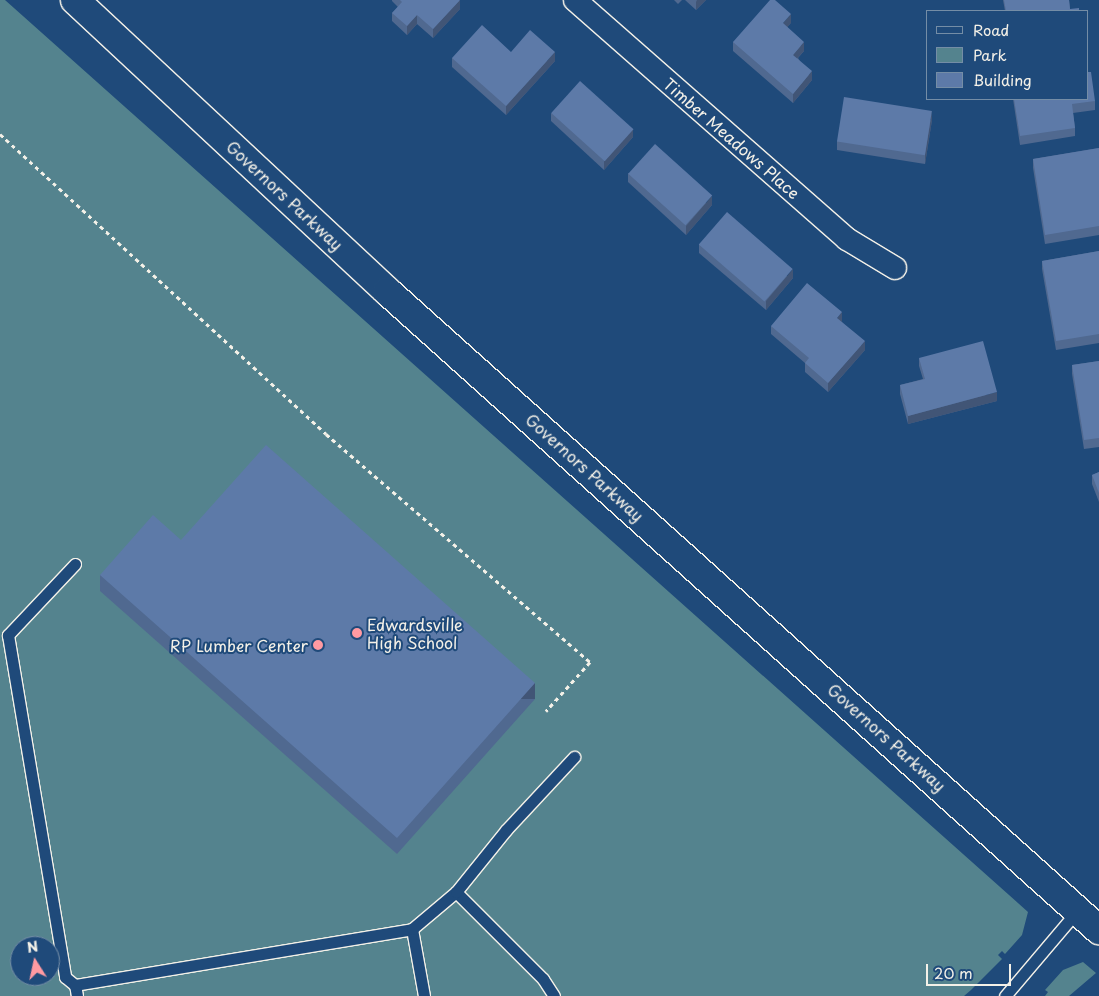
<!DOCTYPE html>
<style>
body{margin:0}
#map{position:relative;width:1099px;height:996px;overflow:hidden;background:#1f4a7a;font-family:"Playpen Sans",sans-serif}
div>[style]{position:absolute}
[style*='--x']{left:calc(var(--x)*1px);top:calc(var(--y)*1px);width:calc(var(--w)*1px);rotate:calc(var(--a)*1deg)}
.green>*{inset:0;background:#54838e}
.path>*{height:3px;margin-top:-1.5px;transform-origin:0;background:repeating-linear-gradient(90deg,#f4f1e8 0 4px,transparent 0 8px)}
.roads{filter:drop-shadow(1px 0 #f4f1e8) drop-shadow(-1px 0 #f4f1e8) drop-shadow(0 1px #f4f1e8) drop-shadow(0 -1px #f4f1e8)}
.service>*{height:11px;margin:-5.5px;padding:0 5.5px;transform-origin:5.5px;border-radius:5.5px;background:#1f4a7a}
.minor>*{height:22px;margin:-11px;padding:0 11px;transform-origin:11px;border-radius:11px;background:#1f4a7a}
.primary>*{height:28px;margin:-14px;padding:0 14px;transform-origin:14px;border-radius:14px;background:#1f4a7a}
.wall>*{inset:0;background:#506990}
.shaded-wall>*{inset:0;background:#415576;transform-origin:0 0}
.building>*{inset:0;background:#5d7aa8;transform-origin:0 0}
.dots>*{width:14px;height:14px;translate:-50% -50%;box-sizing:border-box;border:2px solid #1f4a7a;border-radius:50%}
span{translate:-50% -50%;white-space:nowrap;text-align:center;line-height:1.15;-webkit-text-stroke:4px #1f4a7a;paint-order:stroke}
.street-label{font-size:16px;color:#f4f1e8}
.poi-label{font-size:16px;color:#f4f1e8}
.left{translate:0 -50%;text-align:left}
.right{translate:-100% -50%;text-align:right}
.legend{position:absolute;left:926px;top:10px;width:162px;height:90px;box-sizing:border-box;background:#1f4a7a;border:1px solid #748da6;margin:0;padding:6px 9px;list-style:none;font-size:15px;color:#f4f1e8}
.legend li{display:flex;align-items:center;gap:10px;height:25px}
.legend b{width:25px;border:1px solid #748da6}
.north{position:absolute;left:10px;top:936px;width:50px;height:50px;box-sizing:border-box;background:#1f4a7a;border:1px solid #748da6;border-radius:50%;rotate:350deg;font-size:14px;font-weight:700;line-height:20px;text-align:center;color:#f4f1e8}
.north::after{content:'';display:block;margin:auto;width:18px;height:22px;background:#ff9aa2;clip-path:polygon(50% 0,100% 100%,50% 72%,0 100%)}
.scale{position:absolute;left:926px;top:964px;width:85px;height:22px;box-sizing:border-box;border:2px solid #f4f1e8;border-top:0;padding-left:6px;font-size:15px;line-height:18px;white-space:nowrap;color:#f4f1e8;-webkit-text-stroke:4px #1f4a7a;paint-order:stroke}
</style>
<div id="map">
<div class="green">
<div style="clip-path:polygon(evenodd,0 0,5px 0,1028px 912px,1022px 935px,1005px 954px,1002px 951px,998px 955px,1002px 959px,971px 990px,964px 996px,0 996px,0 0,20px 946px,50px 946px,50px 976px,20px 976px,20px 946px)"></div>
<div style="clip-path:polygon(1083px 962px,1096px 973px,1069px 996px,1045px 996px,1048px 992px,1045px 990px,1063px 970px)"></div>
</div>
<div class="path">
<div style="--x:0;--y:134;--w:443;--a:42.6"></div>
<div style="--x:326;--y:434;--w:349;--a:40.8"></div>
<div style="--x:590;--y:662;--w:66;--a:131.9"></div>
</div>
<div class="roads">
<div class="service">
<div style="--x:75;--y:564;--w:98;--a:133.3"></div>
<div style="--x:8;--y:635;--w:347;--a:80.5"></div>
<div style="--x:65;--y:977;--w:13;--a:39"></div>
<div style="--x:456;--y:892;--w:123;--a:45"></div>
<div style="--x:543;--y:979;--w:20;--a:57"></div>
<div style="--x:412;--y:929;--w:68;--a:79.8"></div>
<div style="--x:77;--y:996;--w:11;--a:-100"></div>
<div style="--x:75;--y:985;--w:342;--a:-9.4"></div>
<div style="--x:412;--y:929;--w:57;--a:-40.1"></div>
<div style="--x:456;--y:892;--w:80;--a:-51.1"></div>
<div style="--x:506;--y:830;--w:100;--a:-47"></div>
<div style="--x:1005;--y:996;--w:111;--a:-49.7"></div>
</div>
<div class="minor">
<div style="--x:575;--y:0;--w:362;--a:41.3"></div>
<div style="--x:847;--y:239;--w:56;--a:31.1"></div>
</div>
<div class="primary">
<div style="--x:75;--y:0;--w:427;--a:43"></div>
<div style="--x:387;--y:291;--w:957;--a:41.91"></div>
</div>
</div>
<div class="wall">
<div style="clip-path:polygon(392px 0,459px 0,460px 9px,433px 38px,417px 24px,407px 35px,392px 21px,392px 13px,398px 7px,392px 1px)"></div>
<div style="clip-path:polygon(674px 0,682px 0,678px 4px)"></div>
<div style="clip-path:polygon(685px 0,706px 0,696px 10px)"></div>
<div style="clip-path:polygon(1003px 0,1069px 0,1070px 9px,1079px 11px,1005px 11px)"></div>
<div style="clip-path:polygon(791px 23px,787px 27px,804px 51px,798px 58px,812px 80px,793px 103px,733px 51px,733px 42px)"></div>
<div style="clip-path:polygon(452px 58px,555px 61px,506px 115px,452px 67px)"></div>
<div style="clip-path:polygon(1013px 99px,1088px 99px,1095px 101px,1095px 110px,1073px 113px,1075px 128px,1075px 136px,1020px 145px)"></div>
<div style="clip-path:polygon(551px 113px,633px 137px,604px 170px,551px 121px)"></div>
<div style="clip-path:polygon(932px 120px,925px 164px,837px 150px,837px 141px)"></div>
<div style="clip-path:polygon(1099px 148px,1099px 235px,1045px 244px,1033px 168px,1033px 159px)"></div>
<div style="clip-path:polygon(628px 173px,712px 205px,686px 235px,628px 182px)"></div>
<div style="clip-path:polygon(699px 244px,793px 278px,766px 310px,699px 253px)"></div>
<div style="clip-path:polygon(1099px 251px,1099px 343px,1056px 350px,1042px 269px,1042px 261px)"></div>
<div style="clip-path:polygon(841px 321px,865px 350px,828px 392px,805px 372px,805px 363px,771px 334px,771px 326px)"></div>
<div style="clip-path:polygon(919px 358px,997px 401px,908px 424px,900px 394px,900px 385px,923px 379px,919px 366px)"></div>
<div style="clip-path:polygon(1099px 361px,1099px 447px,1084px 449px,1072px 374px,1072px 365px)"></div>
<div style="clip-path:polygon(1099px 472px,1099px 502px,1092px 484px,1092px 475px)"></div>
<div style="clip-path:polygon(181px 540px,535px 699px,397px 854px,100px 591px,100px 575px)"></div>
</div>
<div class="shaded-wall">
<div style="clip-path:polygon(460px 0,460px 9px,433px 38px,433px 29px)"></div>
<div style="clip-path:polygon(697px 0,706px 0,696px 10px,696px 2px)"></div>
<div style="clip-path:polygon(791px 14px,791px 23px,783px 32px,783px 23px)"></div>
<div style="clip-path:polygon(417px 15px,417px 24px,407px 35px,407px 26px)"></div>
<div style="clip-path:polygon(804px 42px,804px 51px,793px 63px,793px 55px)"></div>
<div style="clip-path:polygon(555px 52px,555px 61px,506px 115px,506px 106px)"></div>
<div style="clip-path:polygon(812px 71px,812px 80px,793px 103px,793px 94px)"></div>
<div style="clip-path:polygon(932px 111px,932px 120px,925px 164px,925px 155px)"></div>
<div style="clip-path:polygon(633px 129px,633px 137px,604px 170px,604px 161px)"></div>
<div style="clip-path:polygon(712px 196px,712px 205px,686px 235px,686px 226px)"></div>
<div style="clip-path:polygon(793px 269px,793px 278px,766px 310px,766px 301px)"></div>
<div style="clip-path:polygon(842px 312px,842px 321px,837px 327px,837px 318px)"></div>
<div style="clip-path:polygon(865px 341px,865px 350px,828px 392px,828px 383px)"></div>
<div style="clip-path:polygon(997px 392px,997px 401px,908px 424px,908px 416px)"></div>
<div style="left:535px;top:683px;width:16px;height:208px;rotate:90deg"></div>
</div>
<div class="building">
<div style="clip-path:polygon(400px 0,460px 0,433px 29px,417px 15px,407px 26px,392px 13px,402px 2px)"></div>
<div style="clip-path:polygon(770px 0,775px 0,791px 14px,783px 23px,804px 42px,793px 55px,812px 71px,793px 94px,733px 42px)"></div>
<div style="clip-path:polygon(1004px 0,1069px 0,1070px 9px,1079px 8px,1079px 11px,1006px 11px)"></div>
<div style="clip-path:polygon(482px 25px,511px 52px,530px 30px,555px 52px,506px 106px,452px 58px)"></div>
<div style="clip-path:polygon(1088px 72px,1091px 72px,1095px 101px,1072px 104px,1075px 128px,1020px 136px,1014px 99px,1088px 99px)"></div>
<div style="left:580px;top:81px;width:72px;height:43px;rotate:42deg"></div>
<div style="left:844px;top:97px;width:89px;height:45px;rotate:9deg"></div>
<div style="left:655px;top:144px;width:77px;height:40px;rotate:42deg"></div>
<div style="clip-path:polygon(1099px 148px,1099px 226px,1045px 235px,1033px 159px)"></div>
<div style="left:727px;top:212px;width:87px;height:43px;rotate:41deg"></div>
<div style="clip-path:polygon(1099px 251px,1099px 334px,1056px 341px,1042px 261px)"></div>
<div style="clip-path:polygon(807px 283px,842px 312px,837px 318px,865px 341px,828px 383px,805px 363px,809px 358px,771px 326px)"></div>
<div style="clip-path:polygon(983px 341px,997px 392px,908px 416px,900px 385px,925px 379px,919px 358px)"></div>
<div style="clip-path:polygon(1099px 361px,1099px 438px,1084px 440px,1072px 365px)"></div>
<div style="clip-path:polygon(266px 445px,535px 683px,397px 838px,100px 575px,153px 515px,181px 540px)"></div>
<div style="clip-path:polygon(1099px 472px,1099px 493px,1092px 475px)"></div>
</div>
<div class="dots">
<div style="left:357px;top:633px;background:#ff9aa2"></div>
<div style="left:318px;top:645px;background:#ff9aa2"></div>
</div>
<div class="street-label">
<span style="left:732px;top:138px;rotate:41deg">Timber Meadows Place</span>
<span style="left:285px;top:195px;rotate:43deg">Governors Parkway</span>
<span style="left:585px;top:467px;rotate:42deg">Governors Parkway</span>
<span style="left:887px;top:737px;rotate:42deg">Governors Parkway</span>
</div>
<div class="poi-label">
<span class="left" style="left:367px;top:633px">Edwardsville<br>High School</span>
<span class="right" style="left:308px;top:645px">RP Lumber Center</span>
</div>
<ul class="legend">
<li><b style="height:6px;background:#1f4a7a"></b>Road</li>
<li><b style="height:14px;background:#54838e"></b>Park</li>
<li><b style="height:14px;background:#5d7aa8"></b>Building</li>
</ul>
<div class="north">N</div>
<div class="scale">20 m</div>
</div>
